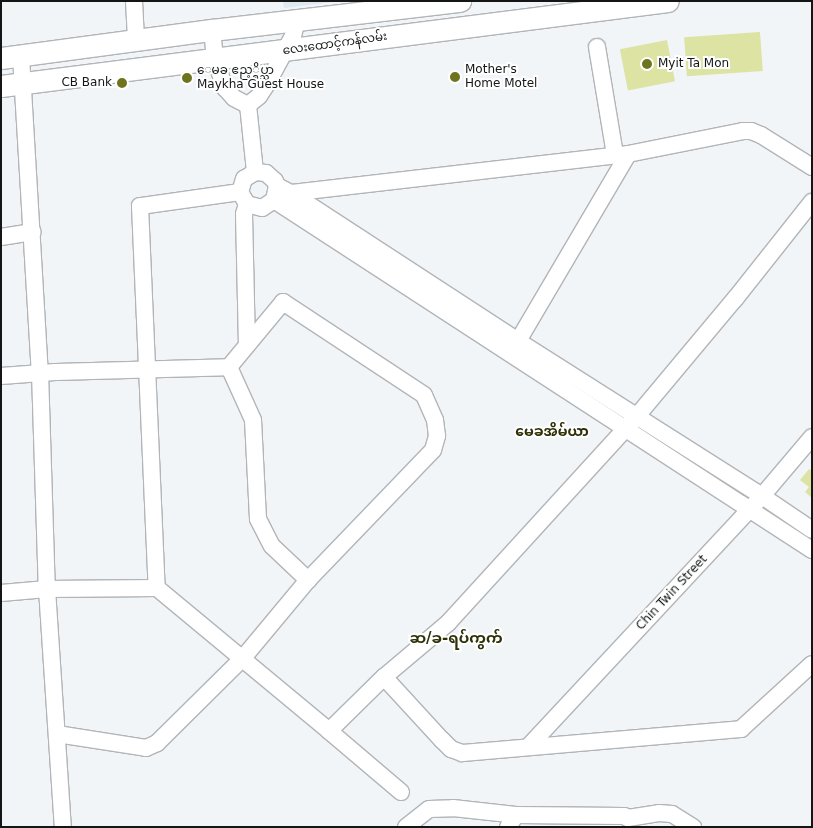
<!DOCTYPE html>
<meta charset="utf-8">
<style>
body{margin:0}
#map{position:relative;width:813px;height:828px;overflow:hidden;background:#f1f5f7;font-family:"DejaVu Sans","Noto Sans Myanmar",sans-serif}
div>[style]{position:absolute}
[style*='--x']{left:calc(var(--x)*1px);top:calc(var(--y)*1px);width:calc(var(--w)*1px);rotate:calc(var(--a)*1deg)}
.built>*{inset:0;background:#dfe9f1}
.building>*{inset:0;background:#dce3a3;transform-origin:0 0}
.roads{filter:drop-shadow(1px 0 #b2b5b8) drop-shadow(-1px 0 #b2b5b8) drop-shadow(0 1px #b2b5b8) drop-shadow(0 -1px #b2b5b8)}
.minor>*{height:16px;margin:-8px;padding:0 8px;transform-origin:8px;border-radius:8px;background:#fff}
.major>*{height:21px;margin:-10.5px;padding:0 10.5px;transform-origin:10.5px;border-radius:10.5px;background:#fff}
.dots>*{width:14px;height:14px;translate:-50% -50%;box-sizing:border-box;border:2px solid #fff;border-radius:50%}
span{translate:-50% -50%;white-space:nowrap;text-align:center;line-height:1.15;-webkit-text-stroke:4px #fff;paint-order:stroke}
.street-label{font-size:12px;color:#141616}
.poi-label{font-size:12px;color:#141616}
.left{translate:0 -50%;text-align:left}
.right{translate:-100% -50%;text-align:right}
.neighbourhood-label{font-size:14px;color:#2f3208;font-weight:700}
.quarter-label{font-size:15px;color:#2f3208;font-weight:700}
.frame{position:absolute;inset:0;border:2px solid #141616;pointer-events:none}
</style>
<div id="map">
<div class="built">
<div style="clip-path:polygon(283px 1px,341px 1px,284px 8px)"></div>
</div>
<div class="building">
<div style="left:760px;top:32px;width:39px;height:76px;rotate:86deg"></div>
<div style="left:667px;top:40px;width:42px;height:48px;rotate:79deg"></div>
<div style="clip-path:polygon(809px 469px,812px 471px,812px 498px,805px 492px,809px 487px,800px 480px)"></div>
</div>
<div class="roads">
<div class="minor">
<div style="--x:134;--y:1;--w:39;--a:87"></div>
<div style="--x:212;--y:30;--w:29;--a:84"></div>
<div style="--x:215;--y:59;--w:31;--a:71"></div>
<div style="--x:225;--y:88;--w:13;--a:48"></div>
<div style="--x:234;--y:98;--w:16;--a:27"></div>
<div style="--x:248;--y:105;--w:14;--a:-39"></div>
<div style="--x:259;--y:96;--w:14;--a:-56"></div>
<div style="--x:267;--y:84;--w:55;--a:-61.6"></div>
<div style="--x:293;--y:36;--w:16;--a:-76"></div>
<div style="--x:597;--y:47;--w:109;--a:80.5"></div>
<div style="--x:21;--y:56;--w:317;--a:86.6"></div>
<div style="--x:40;--y:372;--w:217;--a:88.2"></div>
<div style="--x:47;--y:589;--w:239;--a:86.2"></div>
<div style="--x:248;--y:105;--w:67;--a:84"></div>
<div style="--x:277;--y:186;--w:14;--a:102"></div>
<div style="--x:274;--y:200;--w:14;--a:146"></div>
<div style="--x:262;--y:208;--w:16;--a:-165"></div>
<div style="--x:247;--y:204;--w:14;--a:-120"></div>
<div style="--x:240;--y:192;--w:14;--a:-73"></div>
<div style="--x:244;--y:179;--w:13;--a:-32"></div>
<div style="--x:255;--y:172;--w:11;--a:5"></div>
<div style="--x:266;--y:173;--w:12;--a:42"></div>
<div style="--x:275;--y:181;--w:5;--a:68"></div>
<div style="--x:277;--y:186;--w:16;--a:27"></div>
<div style="--x:291;--y:193;--w:339;--a:-6.6"></div>
<div style="--x:628;--y:154;--w:117;--a:-11.3"></div>
<div style="--x:743;--y:131;--w:8;--a:0"></div>
<div style="--x:751;--y:131;--w:11;--a:22"></div>
<div style="--x:761;--y:135;--w:60;--a:32.1"></div>
<div style="--x:240;--y:192;--w:101;--a:172"></div>
<div style="--x:140;--y:206;--w:382;--a:87.5"></div>
<div style="--x:157;--y:588;--w:224;--a:39.7"></div>
<div style="--x:291;--y:193;--w:271;--a:33.1"></div>
<div style="--x:518;--y:341;--w:289;--a:32.4"></div>
<div style="--x:762;--y:496;--w:60;--a:34.2"></div>
<div style="--x:274;--y:200;--w:642;--a:33.05"></div>
<div style="--x:247;--y:204;--w:10;--a:107"></div>
<div style="--x:244;--y:214;--w:131;--a:88.7"></div>
<div style="--x:1;--y:237;--w:32;--a:-9"></div>
<div style="--x:518;--y:341;--w:217;--a:-59.5"></div>
<div style="--x:1;--y:376;--w:54;--a:-4.2"></div>
<div style="--x:55;--y:372;--w:174;--a:-1.6"></div>
<div style="--x:1;--y:593;--w:46;--a:-5"></div>
<div style="--x:47;--y:589;--w:110;--a:-0.5"></div>
<div style="--x:384;--y:677;--w:86;--a:47.4"></div>
<div style="--x:442;--y:740;--w:13;--a:45"></div>
<div style="--x:451;--y:749;--w:12;--a:20"></div>
<div style="--x:462;--y:753;--w:280;--a:-4.9"></div>
<div style="--x:741;--y:729;--w:96;--a:-42.5"></div>
<div style="--x:57;--y:734;--w:90;--a:8.9"></div>
<div style="--x:146;--y:748;--w:12;--a:-24"></div>
<div style="--x:157;--y:743;--w:121;--a:-44.7"></div>
<div style="--x:243;--y:658;--w:102;--a:-50.2"></div>
<div style="--x:308;--y:580;--w:180;--a:-46.1"></div>
<div style="--x:433;--y:450;--w:15;--a:-74"></div>
<div style="--x:437;--y:436;--w:16;--a:-97"></div>
<div style="--x:435;--y:420;--w:27;--a:-114"></div>
<div style="--x:424;--y:395;--w:169;--a:-146.6"></div>
<div style="--x:283;--y:302;--w:85;--a:129.7"></div>
<div style="--x:229;--y:367;--w:58;--a:65.6"></div>
<div style="--x:253;--y:420;--w:99;--a:87.1"></div>
<div style="--x:258;--y:519;--w:30;--a:63"></div>
<div style="--x:272;--y:546;--w:50;--a:43.4"></div>
<div style="--x:529;--y:746;--w:342;--a:-47"></div>
<div style="--x:762;--y:496;--w:77;--a:-49.7"></div>
<div style="--x:401;--y:792;--w:94;--a:-139.7"></div>
<div style="--x:329;--y:731;--w:77;--a:-44.5"></div>
<div style="--x:384;--y:677;--w:84;--a:-40.2"></div>
<div style="--x:448;--y:623;--w:280;--a:-47.6"></div>
<div style="--x:637;--y:416;--w:153;--a:-50.1"></div>
<div style="--x:735;--y:299;--w:124;--a:-51.6"></div>
<div style="--x:516;--y:815;--w:108;--a:0.5"></div>
<div style="--x:624;--y:816;--w:4;--a:27"></div>
<div style="--x:628;--y:818;--w:31;--a:-9"></div>
<div style="--x:659;--y:813;--w:13;--a:4"></div>
<div style="--x:672;--y:814;--w:25;--a:32"></div>
<div style="--x:406;--y:827;--w:29;--a:-38"></div>
<div style="--x:429;--y:809;--w:24;--a:-2"></div>
<div style="--x:453;--y:808;--w:63;--a:6.3"></div>
<div style="--x:516;--y:815;--w:14;--a:124"></div>
</div>
<div class="major">
<div style="--x:1;--y:58;--w:213;--a:-7.6"></div>
<div style="--x:212;--y:30;--w:250;--a:-6.7"></div>
<div style="--x:1;--y:86;--w:672;--a:-7.26"></div>
</div>
</div>
<div class="dots">
<div style="left:647px;top:64px;background:#6e741d"></div>
<div style="left:455px;top:77px;background:#6e741d"></div>
<div style="left:187px;top:78px;background:#6e741d"></div>
<div style="left:122px;top:83px;background:#6e741d"></div>
</div>
<div class="street-label">
<span style="left:335px;top:44px;rotate:-8deg">လေးထောင့်ကန်လမ်း</span>
<span style="left:672px;top:593px;rotate:-47deg">Chin Twin Street</span>
</div>
<div class="poi-label">
<span class="left" style="left:658px;top:64px">Myit Ta Mon</span>
<span class="left" style="left:465px;top:77px">Mother's<br>Home Motel</span>
<span class="left" style="left:197px;top:78px">ေမခ ဧည့္ရိပ္သာ<br>Maykha Guest House</span>
<span class="right" style="left:112px;top:83px">CB Bank</span>
</div>
<div class="neighbourhood-label">
<span style="left:552px;top:431px">မေခအိမ်ယာ</span>
</div>
<div class="quarter-label">
<span style="left:456px;top:639px">ဆ/ခ-ရပ်ကွက်</span>
</div>
<div class="frame"></div>
</div>
